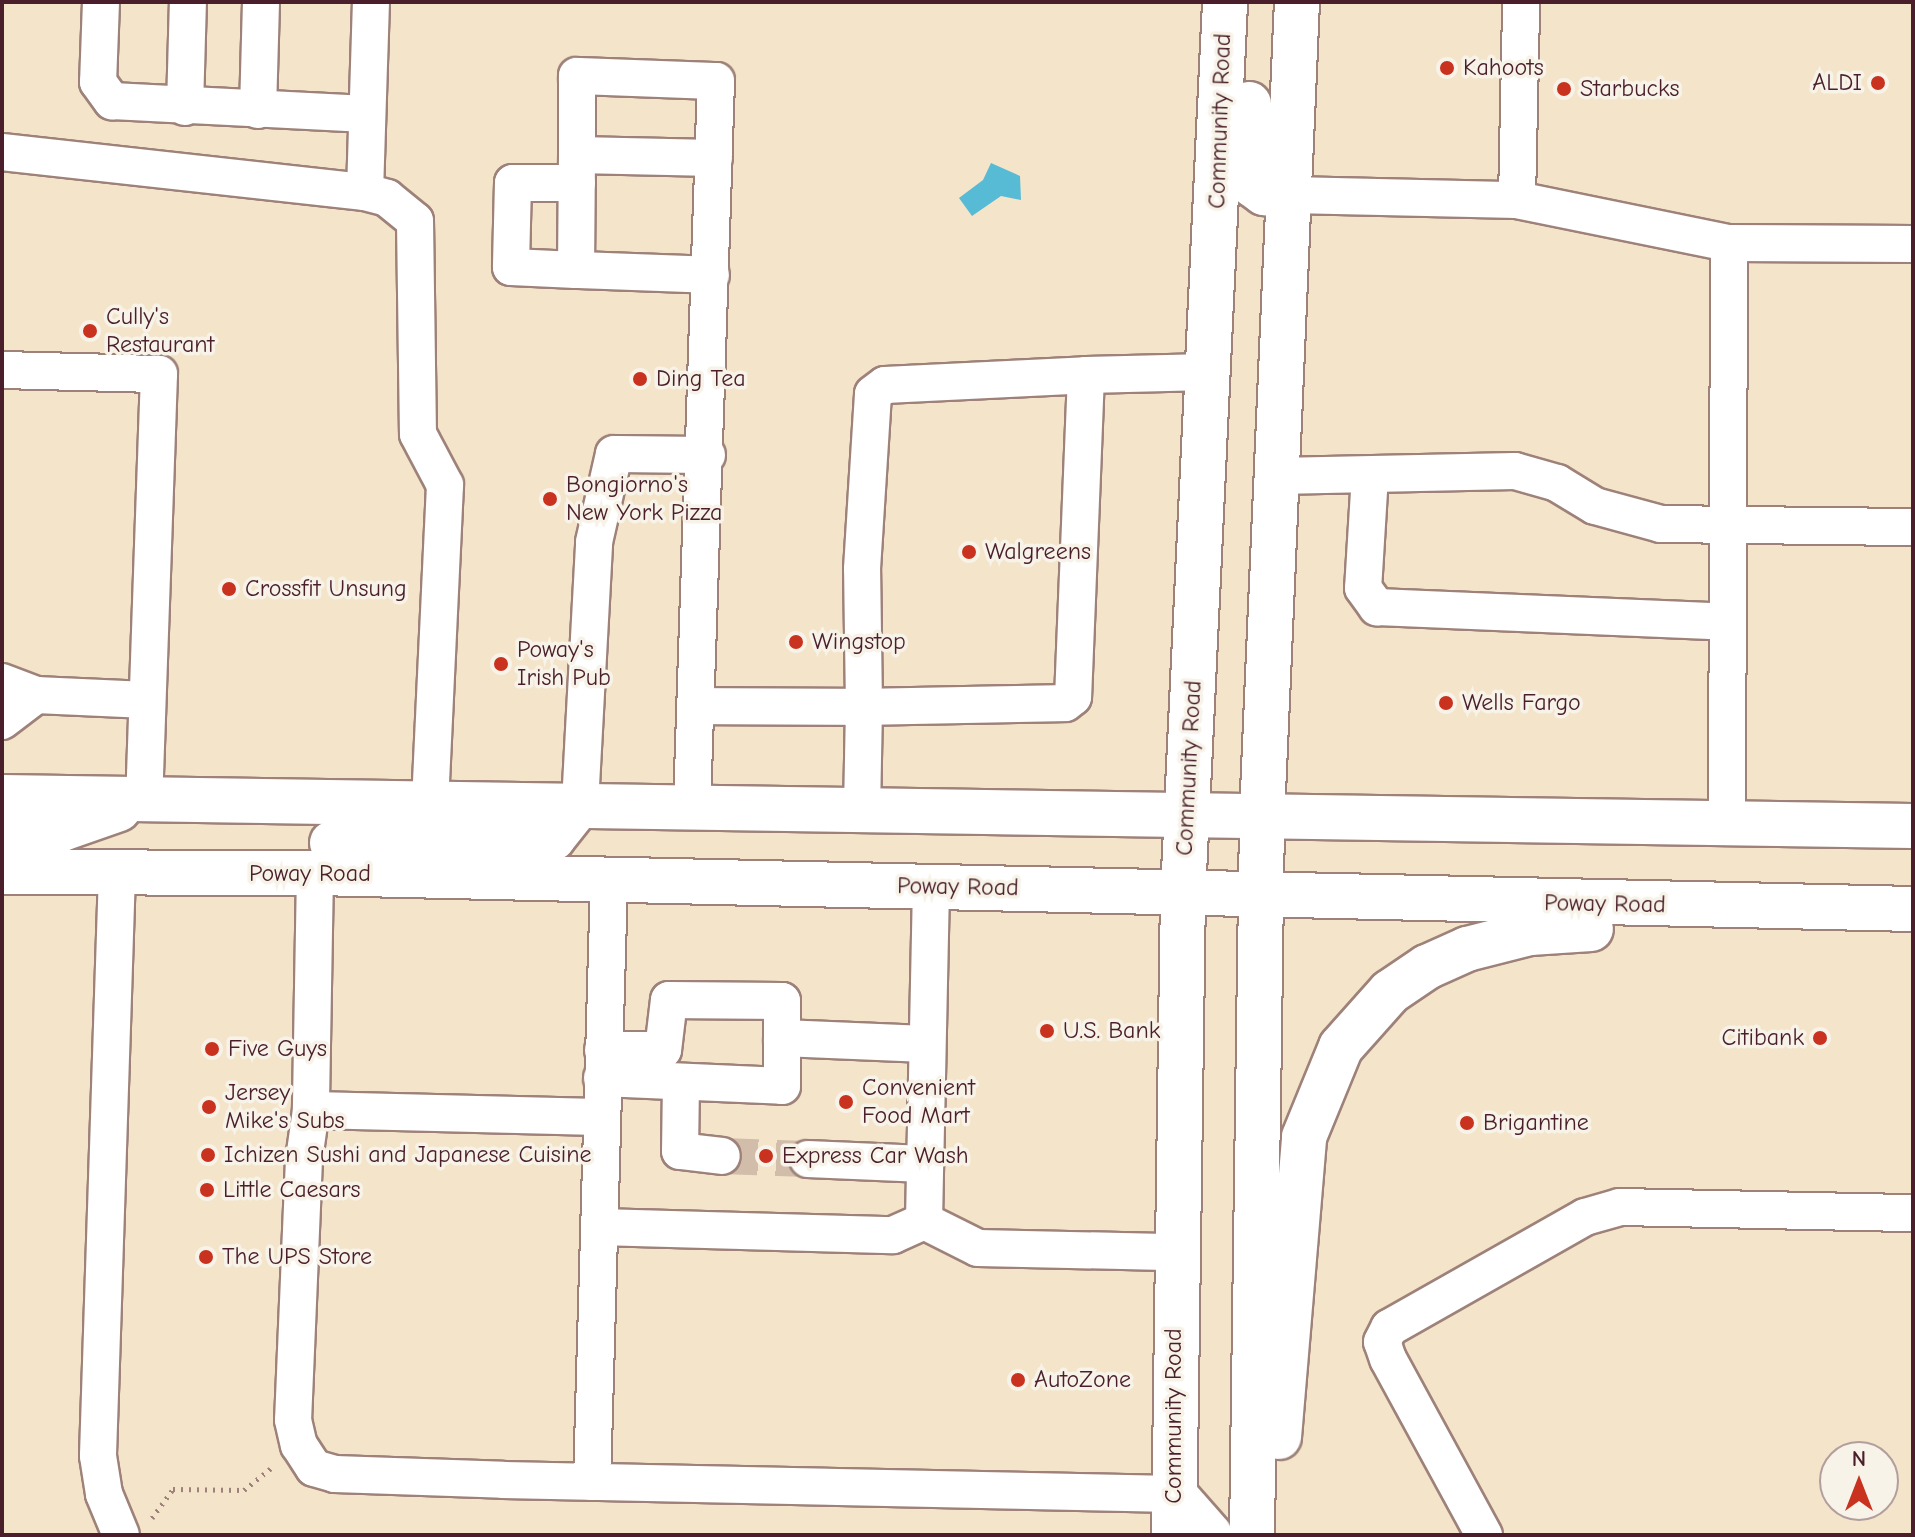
<!DOCTYPE html>
<style>
body{margin:0}
#map{position:relative;width:1915px;height:1537px;overflow:hidden;background:#f3e4ca;font-family:"Comic Neue",sans-serif}
div>[style]{position:absolute}
[style*='--x']{left:calc(var(--x)*1px);top:calc(var(--y)*1px);width:calc(var(--w)*1px);rotate:calc(var(--a)*1deg)}
.water>*{inset:0;background:#57bbd5}
.minor-tunnel>*{height:36px;margin-top:-18px;transform-origin:0;background:repeating-linear-gradient(90deg,#d1bdaa 0 36px,transparent 0 54px)}
.path>*{height:5px;margin-top:-2.5px;transform-origin:0;background:repeating-linear-gradient(90deg,#9e827a 0 2px,transparent 0 8px)}
.roads{filter:drop-shadow(2px 0 #9e827a) drop-shadow(-2px 0 #9e827a) drop-shadow(0 2px #9e827a) drop-shadow(0 -2px #9e827a)}
.minor>*{height:36px;margin:-18px;padding:0 18px;transform-origin:18px;border-radius:18px;background:#fff}
.major>*{height:44px;margin:-22px;padding:0 22px;transform-origin:22px;border-radius:22px;background:#fff}
.dots>*{width:22px;height:22px;translate:-50% -50%;box-sizing:border-box;border:4px solid #f7f3e8;border-radius:50%}
span{translate:-50% -50%;white-space:nowrap;text-align:center;line-height:1.15;-webkit-text-stroke:7px #f7f3e8;paint-order:stroke}
.poi-label{font-size:24px;color:#4a1f2b}
.left{translate:0 -50%;text-align:left}
.right{translate:-100% -50%;text-align:right}
.street-label{font-size:24px;color:#4a1f2b}
.frame{position:absolute;inset:0;border:4px solid #4a1f2b;pointer-events:none}
.north{position:absolute;left:1819px;top:1441px;width:80px;height:80px;box-sizing:border-box;background:#f7f3e8;border:2px solid #b29e9c;border-radius:50%;rotate:0deg;font-size:22px;font-weight:700;line-height:32px;text-align:center;color:#4a1f2b}
.north::after{content:'';display:block;margin:auto;width:28px;height:36px;background:#c8321e;clip-path:polygon(50% 0,100% 100%,50% 72%,0 100%)}
</style>
<div id="map">
<div class="water">
<div style="clip-path:polygon(991px 163px,1020px 176px,1021px 200px,1001px 196px,972px 216px,959px 198px,983px 180px)"></div>
</div>
<div class="minor-tunnel">
<div style="--x:722;--y:1156;--w:86;--a:2"></div>
</div>
<div class="path">
<div style="--x:152;--y:1518;--w:36;--a:-54"></div>
<div style="--x:173;--y:1489;--w:71;--a:0.8"></div>
<div style="--x:244;--y:1490;--w:35;--a:-39"></div>
</div>
<div class="roads">
<div class="minor">
<div style="--x:101;--y:2;--w:80;--a:92.1"></div>
<div style="--x:98;--y:82;--w:24;--a:54"></div>
<div style="--x:112;--y:101;--w:255;--a:2.9"></div>
<div style="--x:185;--y:107;--w:105;--a:-88.4"></div>
<div style="--x:258;--y:110;--w:108;--a:-88.4"></div>
<div style="--x:2;--y:152;--w:365;--a:6.3"></div>
<div style="--x:365;--y:192;--w:23;--a:15"></div>
<div style="--x:387;--y:198;--w:36;--a:39"></div>
<div style="--x:415;--y:221;--w:213;--a:89.2"></div>
<div style="--x:418;--y:434;--w:58;--a:62.1"></div>
<div style="--x:445;--y:485;--w:317;--a:92.7"></div>
<div style="--x:577;--y:155;--w:137;--a:1.3"></div>
<div style="--x:577;--y:183;--w:64;--a:180"></div>
<div style="--x:513;--y:183;--w:84;--a:91.4"></div>
<div style="--x:511;--y:267;--w:65;--a:2.6"></div>
<div style="--x:576;--y:270;--w:115;--a:-89.5"></div>
<div style="--x:577;--y:155;--w:79;--a:-90"></div>
<div style="--x:577;--y:76;--w:139;--a:2.1"></div>
<div style="--x:716;--y:81;--w:725;--a:91.9"></div>
<div style="--x:365;--y:192;--w:190;--a:-88.2"></div>
<div style="--x:1291;--y:195;--w:226;--a:1.3"></div>
<div style="--x:1517;--y:200;--w:216;--a:11.5"></div>
<div style="--x:1729;--y:243;--w:184;--a:0.3"></div>
<div style="--x:1517;--y:200;--w:198;--a:-88.8"></div>
<div style="--x:576;--y:270;--w:135;--a:2.1"></div>
<div style="--x:2;--y:370;--w:157;--a:1.5"></div>
<div style="--x:159;--y:374;--w:425;--a:92"></div>
<div style="--x:1086;--y:375;--w:322;--a:92.3"></div>
<div style="--x:1073;--y:697;--w:10;--a:143"></div>
<div style="--x:1065;--y:703;--w:201;--a:178.9"></div>
<div style="--x:864;--y:707;--w:138;--a:-90.8"></div>
<div style="--x:862;--y:569;--w:175;--a:-86.4"></div>
<div style="--x:873;--y:394;--w:15;--a:-37"></div>
<div style="--x:885;--y:385;--w:201;--a:-2.8"></div>
<div style="--x:1086;--y:375;--w:122;--a:-1.4"></div>
<div style="--x:1370;--y:475;--w:113;--a:93.5"></div>
<div style="--x:1363;--y:588;--w:24;--a:54"></div>
<div style="--x:1377;--y:607;--w:351;--a:2.4"></div>
<div style="--x:1277;--y:476;--w:238;--a:-1.2"></div>
<div style="--x:1515;--y:471;--w:44;--a:15.9"></div>
<div style="--x:1557;--y:483;--w:44;--a:31.2"></div>
<div style="--x:1595;--y:506;--w:68;--a:15.3"></div>
<div style="--x:1661;--y:524;--w:252;--a:0.7"></div>
<div style="--x:2;--y:682;--w:36;--a:21"></div>
<div style="--x:36;--y:695;--w:111;--a:2.6"></div>
<div style="--x:696;--y:706;--w:168;--a:0.3"></div>
<div style="--x:864;--y:707;--w:103;--a:91.1"></div>
<div style="--x:2;--y:721;--w:43;--a:-37.4"></div>
<div style="--x:580;--y:804;--w:262;--a:-86.9"></div>
<div style="--x:594;--y:542;--w:90;--a:-77.2"></div>
<div style="--x:614;--y:454;--w:93;--a:0.6"></div>
<div style="--x:1727;--y:823;--w:580;--a:-89.8"></div>
<div style="--x:117;--y:873;--w:583;--a:91.87"></div>
<div style="--x:98;--y:1456;--w:38;--a:81"></div>
<div style="--x:104;--y:1494;--w:44;--a:67.5"></div>
<div style="--x:315;--y:873;--w:237;--a:91"></div>
<div style="--x:311;--y:1110;--w:49;--a:98.1"></div>
<div style="--x:304;--y:1159;--w:261;--a:92.4"></div>
<div style="--x:293;--y:1420;--w:26;--a:77"></div>
<div style="--x:299;--y:1445;--w:27;--a:57"></div>
<div style="--x:314;--y:1468;--w:22;--a:16"></div>
<div style="--x:335;--y:1474;--w:168;--a:2"></div>
<div style="--x:503;--y:1480;--w:671;--a:1.2"></div>
<div style="--x:782;--y:1038;--w:144;--a:2.4"></div>
<div style="--x:602;--y:1078;--w:180;--a:2.5"></div>
<div style="--x:782;--y:1086;--w:85;--a:-90"></div>
<div style="--x:782;--y:1001;--w:113;--a:-179.5"></div>
<div style="--x:669;--y:1000;--w:50;--a:96.8"></div>
<div style="--x:663;--y:1050;--w:60;--a:180"></div>
<div style="--x:681;--y:1082;--w:69;--a:90.8"></div>
<div style="--x:680;--y:1151;--w:42;--a:6.8"></div>
<div style="--x:311;--y:1110;--w:290;--a:1.4"></div>
<div style="--x:808;--y:1159;--w:116;--a:2.5"></div>
<div style="--x:924;--y:1221;--w:335;--a:-88.8"></div>
<div style="--x:599;--y:1227;--w:294;--a:1.6"></div>
<div style="--x:893;--y:1235;--w:34;--a:-24"></div>
<div style="--x:924;--y:1221;--w:60;--a:26.6"></div>
<div style="--x:978;--y:1248;--w:198;--a:1.2"></div>
<div style="--x:592;--y:1482;--w:602;--a:-88.38"></div>
<div style="--x:1484;--y:1535;--w:200;--a:-118.6"></div>
<div style="--x:1388;--y:1359;--w:18;--a:-109"></div>
<div style="--x:1382;--y:1342;--w:16;--a:-63"></div>
<div style="--x:1389;--y:1328;--w:225;--a:-29.5"></div>
<div style="--x:1585;--y:1217;--w:36;--a:-16"></div>
<div style="--x:1620;--y:1207;--w:293;--a:1.2"></div>
</div>
<div class="major">
<div style="--x:1249;--y:104;--w:81;--a:87.2"></div>
<div style="--x:1253;--y:185;--w:14;--a:36"></div>
<div style="--x:1264;--y:193;--w:27;--a:4"></div>
<div style="--x:2;--y:797;--w:1911;--a:0.87"></div>
<div style="--x:2;--y:830;--w:60;--a:-1"></div>
<div style="--x:62;--y:829;--w:60;--a:-19.3"></div>
<div style="--x:332;--y:843;--w:197;--a:0.3"></div>
<div style="--x:529;--y:844;--w:25;--a:-14"></div>
<div style="--x:553;--y:838;--w:43;--a:-51.5"></div>
<div style="--x:2;--y:872;--w:313;--a:0.2"></div>
<div style="--x:315;--y:873;--w:1598;--a:1.29"></div>
<div style="--x:1279;--y:1437;--w:301;--a:-85.2"></div>
<div style="--x:1304;--y:1137;--w:97;--a:-67.7"></div>
<div style="--x:1341;--y:1047;--w:74;--a:-48.3"></div>
<div style="--x:1390;--y:992;--w:45;--a:-34"></div>
<div style="--x:1427;--y:967;--w:44;--a:-24.2"></div>
<div style="--x:1467;--y:949;--w:65;--a:-14.3"></div>
<div style="--x:1530;--y:933;--w:61;--a:-3.8"></div>
<div style="--x:1174;--y:1494;--w:55;--a:48.7"></div>
<div style="--x:1174;--y:1535;--w:641;--a:-89.2"></div>
<div style="--x:1183;--y:894;--w:893;--a:-87.3"></div>
<div style="--x:1252;--y:1535;--w:719;--a:-89.2"></div>
<div style="--x:1262;--y:816;--w:815;--a:-87.54"></div>
</div>
</div>
<div class="dots">
<div style="left:1447px;top:68px;background:#c8321e"></div>
<div style="left:1878px;top:83px;background:#c8321e"></div>
<div style="left:1564px;top:89px;background:#c8321e"></div>
<div style="left:90px;top:331px;background:#c8321e"></div>
<div style="left:640px;top:379px;background:#c8321e"></div>
<div style="left:550px;top:499px;background:#c8321e"></div>
<div style="left:969px;top:552px;background:#c8321e"></div>
<div style="left:229px;top:589px;background:#c8321e"></div>
<div style="left:796px;top:642px;background:#c8321e"></div>
<div style="left:501px;top:664px;background:#c8321e"></div>
<div style="left:1446px;top:703px;background:#c8321e"></div>
<div style="left:1047px;top:1031px;background:#c8321e"></div>
<div style="left:1820px;top:1038px;background:#c8321e"></div>
<div style="left:212px;top:1049px;background:#c8321e"></div>
<div style="left:846px;top:1102px;background:#c8321e"></div>
<div style="left:209px;top:1107px;background:#c8321e"></div>
<div style="left:1467px;top:1123px;background:#c8321e"></div>
<div style="left:208px;top:1155px;background:#c8321e"></div>
<div style="left:766px;top:1156px;background:#c8321e"></div>
<div style="left:207px;top:1190px;background:#c8321e"></div>
<div style="left:206px;top:1257px;background:#c8321e"></div>
<div style="left:1018px;top:1380px;background:#c8321e"></div>
</div>
<div class="poi-label">
<span class="left" style="left:1463px;top:68px">Kahoots</span>
<span class="right" style="left:1862px;top:83px">ALDI</span>
<span class="left" style="left:1580px;top:89px">Starbucks</span>
<span class="left" style="left:106px;top:331px">Cully's<br>Restaurant</span>
<span class="left" style="left:656px;top:379px">Ding Tea</span>
<span class="left" style="left:566px;top:499px">Bongiorno's<br>New York Pizza</span>
<span class="left" style="left:985px;top:552px">Walgreens</span>
<span class="left" style="left:245px;top:589px">Crossfit Unsung</span>
<span class="left" style="left:812px;top:642px">Wingstop</span>
<span class="left" style="left:517px;top:664px">Poway's<br>Irish Pub</span>
<span class="left" style="left:1462px;top:703px">Wells Fargo</span>
<span class="left" style="left:1063px;top:1031px">U.S. Bank</span>
<span class="right" style="left:1804px;top:1038px">Citibank</span>
<span class="left" style="left:228px;top:1049px">Five Guys</span>
<span class="left" style="left:862px;top:1102px">Convenient<br>Food Mart</span>
<span class="left" style="left:225px;top:1107px">Jersey<br>Mike's Subs</span>
<span class="left" style="left:1483px;top:1123px">Brigantine</span>
<span class="left" style="left:224px;top:1155px">Ichizen Sushi and Japanese Cuisine</span>
<span class="left" style="left:782px;top:1156px">Express Car Wash</span>
<span class="left" style="left:223px;top:1190px">Little Caesars</span>
<span class="left" style="left:222px;top:1257px">The UPS Store</span>
<span class="left" style="left:1034px;top:1380px">AutoZone</span>
</div>
<div class="street-label">
<span style="left:1220px;top:121px;rotate:-88deg">Community Road</span>
<span style="left:1189px;top:768px;rotate:-87deg">Community Road</span>
<span style="left:310px;top:874px">Poway Road</span>
<span style="left:958px;top:887px;rotate:1deg">Poway Road</span>
<span style="left:1605px;top:904px;rotate:1deg">Poway Road</span>
<span style="left:1174px;top:1416px;rotate:-90deg">Community Road</span>
</div>
<div class="frame"></div>
<div class="north">N</div>
</div>
